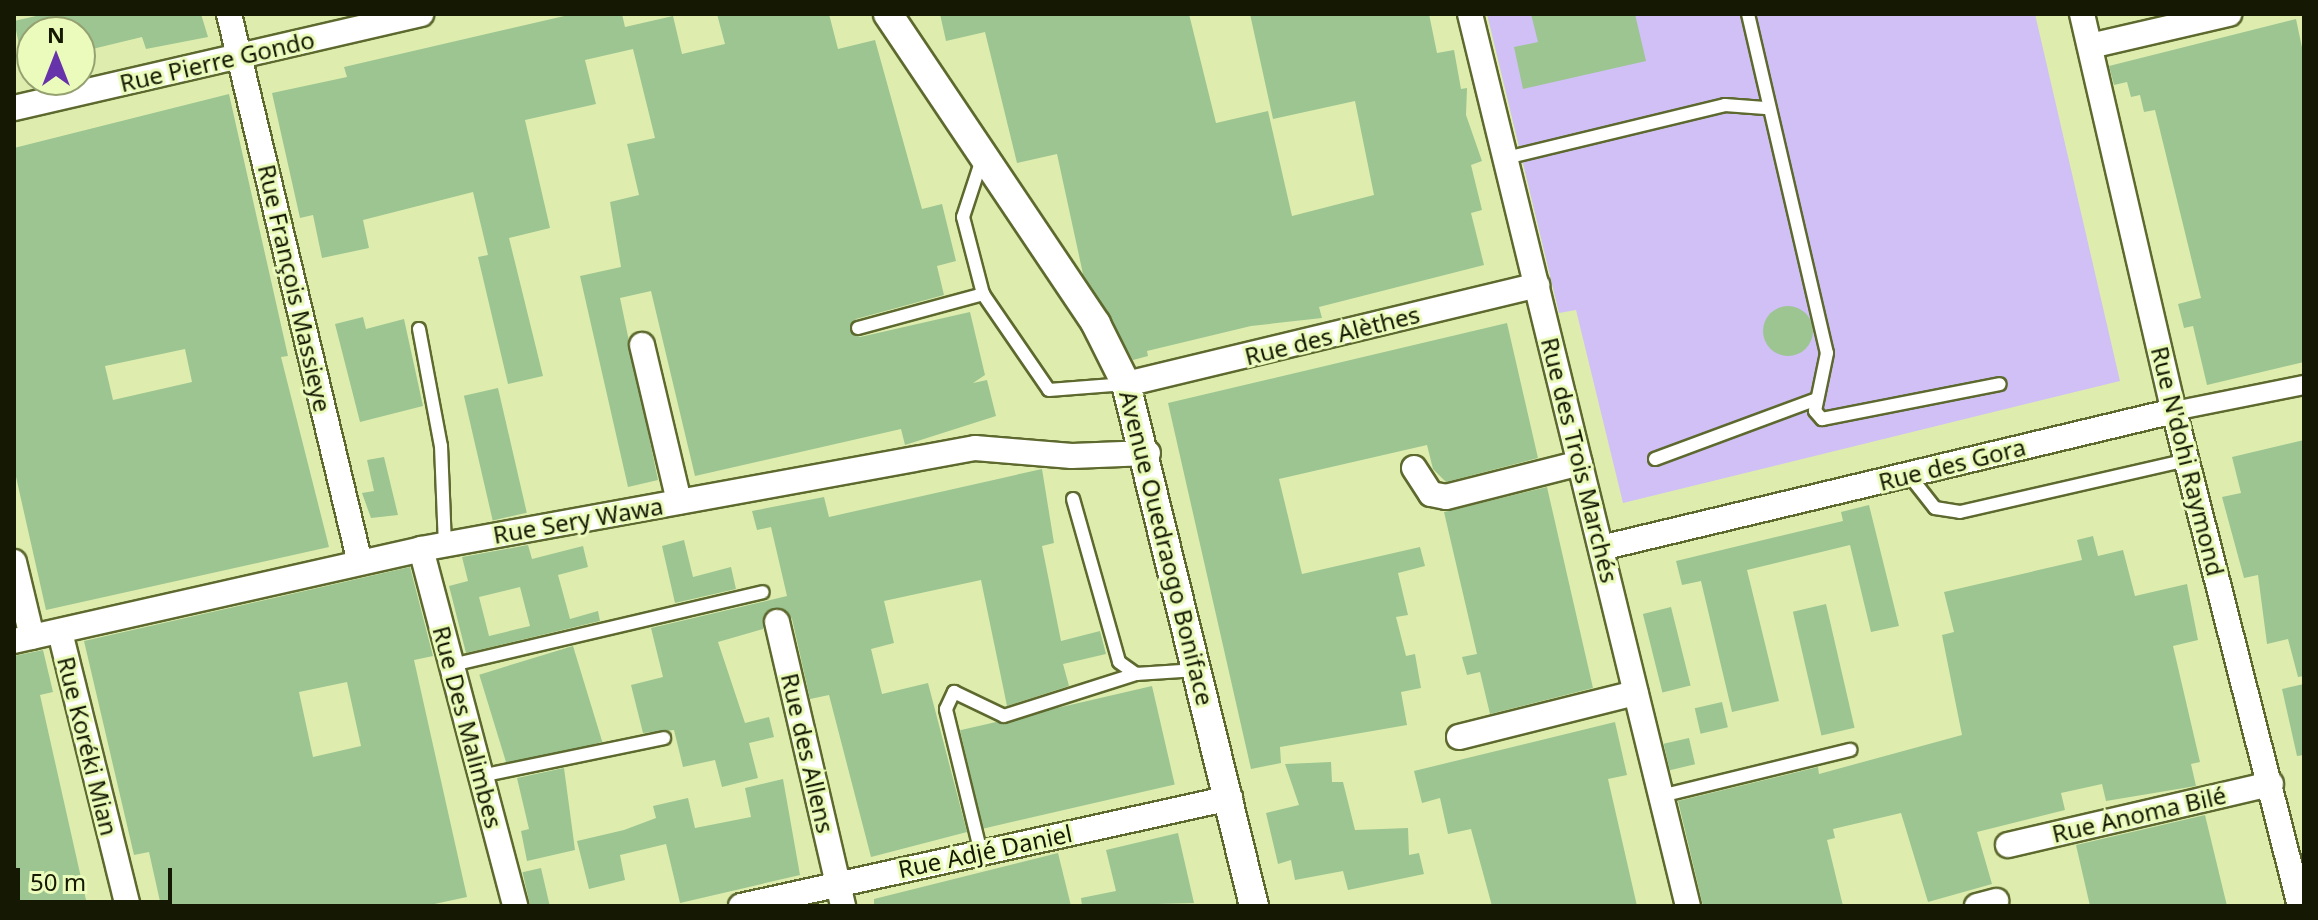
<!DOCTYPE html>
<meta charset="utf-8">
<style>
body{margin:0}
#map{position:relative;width:2318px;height:920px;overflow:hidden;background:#deedae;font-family:"Noto Sans",sans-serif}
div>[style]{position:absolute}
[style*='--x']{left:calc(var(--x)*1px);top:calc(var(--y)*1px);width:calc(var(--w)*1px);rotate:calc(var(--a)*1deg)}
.green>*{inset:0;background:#d0c0f5}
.building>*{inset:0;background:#9cc592;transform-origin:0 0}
.round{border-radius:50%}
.roads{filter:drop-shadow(2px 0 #5d692e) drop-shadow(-2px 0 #5d692e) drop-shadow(0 2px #5d692e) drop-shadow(0 -2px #5d692e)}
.service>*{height:12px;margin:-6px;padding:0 6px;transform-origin:6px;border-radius:6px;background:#fff}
.pedestrian>*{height:18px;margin:-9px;padding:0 9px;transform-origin:9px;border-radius:9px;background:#fff}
.minor>*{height:24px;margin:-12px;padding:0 12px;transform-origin:12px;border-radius:12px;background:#fff}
.tertiary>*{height:28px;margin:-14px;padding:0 14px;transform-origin:14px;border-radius:14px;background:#fff}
span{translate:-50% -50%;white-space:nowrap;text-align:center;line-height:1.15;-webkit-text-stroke:6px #ebfbbb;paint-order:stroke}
.street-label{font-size:24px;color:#151903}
.frame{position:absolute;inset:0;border:16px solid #151903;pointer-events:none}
.north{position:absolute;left:16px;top:16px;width:80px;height:80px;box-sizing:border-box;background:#ebfbbb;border:2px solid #95a171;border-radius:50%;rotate:0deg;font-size:22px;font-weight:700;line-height:32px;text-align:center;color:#151903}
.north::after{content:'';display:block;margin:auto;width:28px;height:36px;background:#6733aa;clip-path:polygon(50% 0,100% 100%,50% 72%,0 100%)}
.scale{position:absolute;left:16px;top:868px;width:156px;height:36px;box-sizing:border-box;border:4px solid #151903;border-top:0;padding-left:10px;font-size:24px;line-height:28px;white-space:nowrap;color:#151903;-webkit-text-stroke:6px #ebfbbb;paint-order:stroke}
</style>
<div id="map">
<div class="green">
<div style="clip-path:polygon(1487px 14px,2035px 14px,2120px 381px,1623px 503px,1576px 310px,1559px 313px)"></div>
</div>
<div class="building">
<div style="clip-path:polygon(45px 14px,201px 14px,208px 37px,146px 49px,142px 37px,80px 52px,80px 32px,32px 32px,32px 76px,26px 77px,14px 21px)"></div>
<div style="clip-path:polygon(573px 14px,622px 14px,625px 27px,673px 16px,682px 54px,725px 44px,717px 14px,829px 14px,838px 49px,875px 40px,922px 209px,942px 204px,956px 261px,937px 266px,944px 295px,856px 319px,850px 331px,860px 337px,970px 312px,985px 375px,973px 383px,987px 380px,996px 416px,905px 445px,901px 429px,695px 476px,651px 291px,620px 298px,658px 480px,628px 487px,580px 276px,621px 267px,610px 202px,639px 195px,627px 144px,655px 138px,633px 49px,585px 60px,596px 104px,525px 120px,550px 228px,509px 238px,543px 376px,508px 384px,478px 257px,488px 255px,473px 192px,363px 220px,369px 248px,322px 258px,313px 215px,300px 218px,272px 93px,347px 77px,344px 67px)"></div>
<div style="clip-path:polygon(940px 14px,1189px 14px,1216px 123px,1268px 111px,1292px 216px,1374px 195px,1355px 101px,1273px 119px,1250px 14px,1429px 14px,1437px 53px,1454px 50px,1461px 89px,1467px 88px,1466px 115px,1482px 161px,1471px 165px,1482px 210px,1471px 213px,1484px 265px,1319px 307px,1322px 318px,1251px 326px,1147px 351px,1148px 356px,1133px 360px,1083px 274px,1057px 154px,1017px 163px,985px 32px,946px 41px)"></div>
<div style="clip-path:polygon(1531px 14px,1635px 14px,1646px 61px,1523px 89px,1514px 47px,1538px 42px)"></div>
<div style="clip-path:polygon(2296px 19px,2304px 57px,2304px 362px,2207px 385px,2193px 326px,2184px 328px,2178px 304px,2201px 298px,2155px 110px,2144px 112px,2140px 95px,2131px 97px,2127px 82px,2114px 85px,2109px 66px)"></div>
<div style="clip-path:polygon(evenodd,229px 94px,288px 356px,281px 357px,329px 547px,46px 610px,14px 468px,14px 148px,229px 94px,185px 349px,192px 382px,113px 400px,105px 366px,185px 349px)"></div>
<div class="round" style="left:1763px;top:306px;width:50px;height:50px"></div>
<div style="clip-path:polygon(363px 317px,366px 329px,404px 319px,423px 406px,360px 422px,335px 324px)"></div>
<div style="clip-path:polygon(1507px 323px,1538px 458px,1446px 482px,1433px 469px,1427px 445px,1279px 479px,1302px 574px,1420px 547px,1425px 566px,1398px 573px,1408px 615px,1396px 617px,1406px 656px,1415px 654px,1421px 688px,1401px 692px,1407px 725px,1280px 747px,1281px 763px,1251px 769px,1168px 403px)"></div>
<div style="left:498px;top:388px;width:128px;height:35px;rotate:77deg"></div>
<div style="clip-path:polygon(2304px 440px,2304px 676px,2298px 677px,2288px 639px,2267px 644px,2258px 575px,2244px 578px,2222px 497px,2241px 493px,2232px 457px)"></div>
<div style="clip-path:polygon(384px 457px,398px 515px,371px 518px,362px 493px,374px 491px,367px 460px)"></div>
<div style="clip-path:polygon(1042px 469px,1054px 543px,1042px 546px,1061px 641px,1100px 631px,1106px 654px,1063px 664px,1069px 686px,1007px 706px,981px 580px,884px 601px,894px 643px,871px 649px,882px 694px,928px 683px,967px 832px,871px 857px,829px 695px,810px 699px,792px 619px,781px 608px,766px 612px,763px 629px,718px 642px,745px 723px,769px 717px,774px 737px,749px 743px,758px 778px,722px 787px,715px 760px,683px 767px,674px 730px,643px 733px,631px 685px,663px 677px,651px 628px,787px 596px,771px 527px,757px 530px,752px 511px,824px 497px,829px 517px)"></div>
<div style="clip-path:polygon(1547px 487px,1593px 688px,1490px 714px,1480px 672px,1467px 675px,1462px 657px,1477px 654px,1444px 512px)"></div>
<div style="clip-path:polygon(1869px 505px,1899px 626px,1871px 632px,1850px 545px,1747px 570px,1779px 701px,1732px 712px,1701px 581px,1682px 585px,1676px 561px,1843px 521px,1841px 512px)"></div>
<div style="clip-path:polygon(2093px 536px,2098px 556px,2123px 550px,2135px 596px,2187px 584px,2198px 640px,2173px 646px,2200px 762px,2191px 764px,2196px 786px,2106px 801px,2102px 784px,2061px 793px,2065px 810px,1977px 832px,1992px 884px,1928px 902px,1901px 813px,1833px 829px,1835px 838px,1827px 840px,1843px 906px,1703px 906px,1678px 801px,1818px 767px,1819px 774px,1962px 735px,1942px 635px,1954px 632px,1944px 592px,2082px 560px,2077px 540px)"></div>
<div style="clip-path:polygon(684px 540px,693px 577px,731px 567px,736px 589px,675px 603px,662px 546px)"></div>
<div style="clip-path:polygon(evenodd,528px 545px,532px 559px,583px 546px,588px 567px,558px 575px,570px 619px,598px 611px,600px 621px,466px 653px,449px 586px,468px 581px,462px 557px,528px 545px,520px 587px,530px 626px,489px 636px,479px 597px,520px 587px)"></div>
<div style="clip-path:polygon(evenodd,410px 567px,433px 656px,414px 660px,467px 897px,425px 906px,161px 906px,149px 852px,134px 855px,84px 641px,410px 567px,347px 682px,361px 746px,313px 757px,299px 692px,347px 682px)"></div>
<div style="left:1826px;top:604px;width:127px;height:34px;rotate:77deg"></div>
<div style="left:1671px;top:607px;width:81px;height:29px;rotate:76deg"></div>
<div style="left:573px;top:646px;width:100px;height:98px;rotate:73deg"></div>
<div style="clip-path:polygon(43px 650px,53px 692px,40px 695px,86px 900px,14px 906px,14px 656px)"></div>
<div style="clip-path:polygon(2304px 684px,2304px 755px,2297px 756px,2282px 689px)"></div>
<div style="left:1152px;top:686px;width:101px;height:197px;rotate:77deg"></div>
<div style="left:1722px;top:702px;width:26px;height:28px;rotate:77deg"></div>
<div style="clip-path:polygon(1615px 722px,1627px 775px,1608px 779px,1637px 906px,1492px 906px,1471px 829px,1448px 834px,1440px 798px,1422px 803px,1414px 771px)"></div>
<div style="left:1689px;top:738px;width:27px;height:26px;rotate:77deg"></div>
<div style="clip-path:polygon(1331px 762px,1332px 782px,1343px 782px,1355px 830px,1408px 828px,1409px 855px,1419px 853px,1424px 874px,1348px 890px,1343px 871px,1295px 880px,1291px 860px,1278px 864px,1266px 813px,1299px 805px,1285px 764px)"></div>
<div style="clip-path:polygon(564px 768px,575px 850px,527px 861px,521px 831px,529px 829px,517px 778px)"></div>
<div style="clip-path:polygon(783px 779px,800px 875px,680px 903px,666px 844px,620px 855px,625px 880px,589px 889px,577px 841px,624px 830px,656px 818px,653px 806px,688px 798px,695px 828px,751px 817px,745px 788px)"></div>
<div style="clip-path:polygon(2205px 815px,2227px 906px,2090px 906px,2076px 845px)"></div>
<div style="clip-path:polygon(1178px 833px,1194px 903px,1082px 906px,1081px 898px,1116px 891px,1106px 850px)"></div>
<div style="clip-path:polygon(1058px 853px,1071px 906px,874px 906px,874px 899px)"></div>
<div style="left:541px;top:868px;width:39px;height:19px;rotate:77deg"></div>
</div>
<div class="roads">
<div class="service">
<div style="--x:1748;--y:14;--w:348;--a:76.9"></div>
<div style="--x:1827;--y:353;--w:59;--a:101.7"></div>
<div style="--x:1815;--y:411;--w:11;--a:49"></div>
<div style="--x:1822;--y:419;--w:181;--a:-11.1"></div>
<div style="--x:1506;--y:158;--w:225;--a:-13.6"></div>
<div style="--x:1725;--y:105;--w:40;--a:4.3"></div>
<div style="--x:982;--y:159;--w:61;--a:108.1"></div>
<div style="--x:963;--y:217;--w:80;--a:75.4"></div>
<div style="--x:983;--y:294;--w:116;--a:55.5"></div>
<div style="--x:1049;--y:390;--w:77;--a:-4.5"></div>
<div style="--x:858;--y:328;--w:130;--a:-15.2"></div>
<div style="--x:419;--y:329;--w:119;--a:79.4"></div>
<div style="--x:441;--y:446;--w:99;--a:87.7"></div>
<div style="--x:1655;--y:459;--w:173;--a:-20.3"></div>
<div style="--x:1909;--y:475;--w:42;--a:51.8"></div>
<div style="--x:1935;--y:508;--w:25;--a:9"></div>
<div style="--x:1960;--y:512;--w:233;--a:-12.9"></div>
<div style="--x:1073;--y:499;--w:169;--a:74.2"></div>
<div style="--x:1119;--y:662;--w:21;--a:35"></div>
<div style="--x:1136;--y:674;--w:61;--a:-3.8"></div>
<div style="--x:452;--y:665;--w:319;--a:-13.2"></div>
<div style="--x:481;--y:776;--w:187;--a:-11.7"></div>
<div style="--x:1661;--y:796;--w:195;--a:-13.7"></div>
<div style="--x:981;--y:853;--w:148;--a:-103.7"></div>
<div style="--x:946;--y:709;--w:19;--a:-65"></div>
<div style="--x:954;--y:692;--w:55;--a:25.6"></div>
<div style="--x:1004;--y:716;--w:139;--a:-17.7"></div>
</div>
<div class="pedestrian">
<div style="--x:2174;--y:411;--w:133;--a:-11.3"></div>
</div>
<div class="minor">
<div style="--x:229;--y:14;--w:564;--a:76.58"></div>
<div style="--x:1470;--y:14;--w:918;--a:76.27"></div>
<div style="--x:2082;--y:14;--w:408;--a:77"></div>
<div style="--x:2174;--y:411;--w:511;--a:75.72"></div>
<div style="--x:2090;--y:46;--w:143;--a:-13"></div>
<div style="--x:14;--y:108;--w:418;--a:-13"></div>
<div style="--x:642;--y:345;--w:161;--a:76.7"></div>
<div style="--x:1126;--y:384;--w:423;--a:-13.5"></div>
<div style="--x:1414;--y:468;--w:31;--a:57"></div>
<div style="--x:1431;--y:494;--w:15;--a:11"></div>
<div style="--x:1446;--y:497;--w:138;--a:-14.2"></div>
<div style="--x:1601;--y:548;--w:589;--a:-13.45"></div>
<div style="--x:421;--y:549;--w:369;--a:75.2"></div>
<div style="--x:14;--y:562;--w:77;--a:76.5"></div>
<div style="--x:777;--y:622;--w:292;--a:76.9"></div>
<div style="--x:60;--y:632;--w:282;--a:76.1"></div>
<div style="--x:14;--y:641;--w:417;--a:-12.7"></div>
<div style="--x:421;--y:549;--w:563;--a:-10.33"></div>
<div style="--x:975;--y:448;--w:97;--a:4.7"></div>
<div style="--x:1072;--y:456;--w:76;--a:-2.3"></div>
<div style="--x:1459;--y:737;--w:182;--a:-14"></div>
<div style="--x:2008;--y:845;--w:270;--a:-13.1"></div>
<div style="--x:741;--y:906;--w:501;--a:-12.45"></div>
<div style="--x:1977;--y:906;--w:20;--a:-15"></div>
</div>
<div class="tertiary">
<div style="--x:888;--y:14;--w:373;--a:56.1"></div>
<div style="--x:1096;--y:324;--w:67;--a:63.4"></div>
<div style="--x:1126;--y:384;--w:537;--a:76.22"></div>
</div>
</div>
<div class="street-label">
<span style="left:217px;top:61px;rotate:-13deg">Rue Pierre Gondo</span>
<span style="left:295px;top:288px;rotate:77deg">Rue François Massieye</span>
<span style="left:1332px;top:335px;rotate:-14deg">Rue des Alèthes</span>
<span style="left:1580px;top:460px;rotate:76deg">Rue des Trois Marchés</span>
<span style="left:2188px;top:461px;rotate:76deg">Rue N'dohi Raymond</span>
<span style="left:1952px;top:464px;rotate:-14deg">Rue des Gora</span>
<span style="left:578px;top:520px;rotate:-10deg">Rue Sery Wawa</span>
<span style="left:1167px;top:548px;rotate:76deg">Avenue Ouedraogo Boniface</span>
<span style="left:468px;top:727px;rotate:75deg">Rue Des Malimbes</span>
<span style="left:88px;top:746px;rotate:76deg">Rue Koréki Mian</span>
<span style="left:808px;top:753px;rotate:77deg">Rue des Allens</span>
<span style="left:2139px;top:814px;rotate:-13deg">Rue Anoma Bilé</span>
<span style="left:985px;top:851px;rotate:-12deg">Rue Adjé Daniel</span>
</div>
<div class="frame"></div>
<div class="north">N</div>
<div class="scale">50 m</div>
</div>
